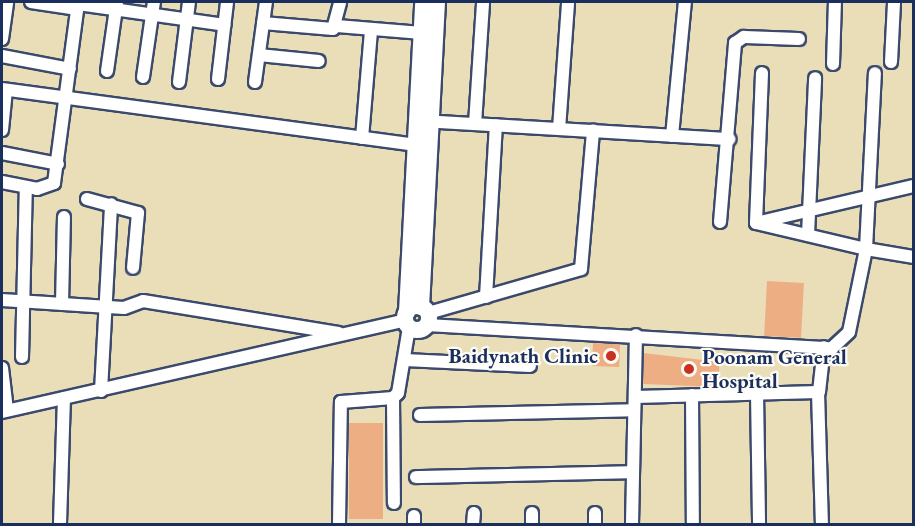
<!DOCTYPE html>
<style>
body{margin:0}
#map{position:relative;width:915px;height:526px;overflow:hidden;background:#eadeb9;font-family:"EB Garamond",serif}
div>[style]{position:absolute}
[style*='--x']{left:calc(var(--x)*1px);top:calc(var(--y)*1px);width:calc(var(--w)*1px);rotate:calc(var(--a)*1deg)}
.building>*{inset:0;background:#eeae84;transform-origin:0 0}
.roads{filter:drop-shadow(2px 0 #3a496c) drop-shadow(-2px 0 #3a496c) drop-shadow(0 2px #3a496c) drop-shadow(0 -2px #3a496c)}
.street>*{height:12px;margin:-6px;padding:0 6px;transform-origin:6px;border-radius:6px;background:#fff}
.secondary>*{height:16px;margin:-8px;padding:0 8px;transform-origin:8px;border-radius:8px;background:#fff}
.secondary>.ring{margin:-8px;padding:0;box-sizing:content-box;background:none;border:16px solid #fff;border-radius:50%}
.dots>*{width:16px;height:16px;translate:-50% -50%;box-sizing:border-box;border:3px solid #fdfcf7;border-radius:50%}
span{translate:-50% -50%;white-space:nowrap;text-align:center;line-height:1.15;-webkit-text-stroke:4.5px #fdfcf7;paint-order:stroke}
.poi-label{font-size:21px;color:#1b2f5e;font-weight:700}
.right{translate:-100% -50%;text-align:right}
.left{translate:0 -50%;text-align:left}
.frame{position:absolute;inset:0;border:3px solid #1b2f5e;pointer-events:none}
</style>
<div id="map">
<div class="building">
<div style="left:767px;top:281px;width:37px;height:55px;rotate:3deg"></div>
<div style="left:593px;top:343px;width:27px;height:23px;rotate:2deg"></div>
<div style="clip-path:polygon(644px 353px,720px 362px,717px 387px,643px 384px)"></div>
<div style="left:349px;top:423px;width:34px;height:96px"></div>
</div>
<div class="roads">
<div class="street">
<div style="--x:31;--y:2;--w:47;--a:8.7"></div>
<div style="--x:78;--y:4;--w:148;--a:8.1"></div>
<div style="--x:263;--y:23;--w:70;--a:4.9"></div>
<div style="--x:333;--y:29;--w:28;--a:-75"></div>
<div style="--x:337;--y:26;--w:85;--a:4.7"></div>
<div style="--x:2;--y:39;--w:37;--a:-82"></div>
<div style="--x:259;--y:55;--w:60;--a:5.7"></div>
<div style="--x:2;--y:56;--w:69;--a:10.8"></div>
<div style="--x:891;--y:62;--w:60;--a:-87.1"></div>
<div style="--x:833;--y:64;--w:62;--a:-88.2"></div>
<div style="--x:107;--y:71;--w:70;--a:-81.8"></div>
<div style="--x:143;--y:77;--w:76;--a:-81.7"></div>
<div style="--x:218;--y:79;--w:78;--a:-83.3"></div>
<div style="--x:179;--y:82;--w:81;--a:-82.9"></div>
<div style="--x:255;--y:82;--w:81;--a:-82.2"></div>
<div style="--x:2;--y:89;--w:420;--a:7.7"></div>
<div style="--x:424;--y:121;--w:306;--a:3.4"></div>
<div style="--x:475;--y:124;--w:122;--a:-86.2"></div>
<div style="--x:559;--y:129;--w:127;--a:-85.9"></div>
<div style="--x:2;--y:130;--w:40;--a:-84.3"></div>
<div style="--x:672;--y:136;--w:135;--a:-84.5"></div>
<div style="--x:362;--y:138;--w:107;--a:-85.2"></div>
<div style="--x:2;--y:153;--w:57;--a:11.1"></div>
<div style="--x:2;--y:182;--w:36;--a:11"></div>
<div style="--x:37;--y:189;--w:18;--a:-19"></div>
<div style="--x:54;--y:183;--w:183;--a:-82.4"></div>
<div style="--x:87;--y:199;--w:53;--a:15.4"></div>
<div style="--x:138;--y:213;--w:55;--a:95.2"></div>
<div style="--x:720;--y:222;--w:180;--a:-85.2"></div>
<div style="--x:735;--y:43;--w:11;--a:-34"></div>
<div style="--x:744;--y:37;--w:55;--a:2.1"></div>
<div style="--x:760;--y:222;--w:158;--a:-13.2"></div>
<div style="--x:756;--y:223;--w:113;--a:13.3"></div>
<div style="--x:866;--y:249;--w:176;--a:-87.1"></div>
<div style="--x:756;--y:223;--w:150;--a:-87.7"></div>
<div style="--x:808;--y:235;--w:157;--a:-87.4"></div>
<div style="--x:486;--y:297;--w:172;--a:-86.7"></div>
<div style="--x:2;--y:300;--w:122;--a:3.8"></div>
<div style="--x:124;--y:308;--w:20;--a:-20"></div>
<div style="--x:143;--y:301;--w:198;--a:9.3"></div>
<div style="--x:62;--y:304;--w:87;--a:-88.7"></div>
<div style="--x:428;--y:313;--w:159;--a:-16"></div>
<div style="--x:581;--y:269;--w:139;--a:-85"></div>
<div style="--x:427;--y:325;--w:406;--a:3.3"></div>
<div style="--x:832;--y:348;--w:23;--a:-43"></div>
<div style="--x:849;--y:332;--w:85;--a:-78.4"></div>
<div style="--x:866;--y:249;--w:49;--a:9.5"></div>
<div style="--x:22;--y:357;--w:170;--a:-88.7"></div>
<div style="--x:405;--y:360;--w:125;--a:2.7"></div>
<div style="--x:2;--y:368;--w:42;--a:83.2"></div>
<div style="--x:101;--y:391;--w:187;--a:-86.9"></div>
<div style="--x:819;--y:392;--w:45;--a:-83.7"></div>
<div style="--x:757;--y:393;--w:131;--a:89.1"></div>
<div style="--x:692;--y:395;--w:129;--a:89.6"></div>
<div style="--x:635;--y:397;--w:183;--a:-1.6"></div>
<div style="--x:818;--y:392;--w:132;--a:88.3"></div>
<div style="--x:393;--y:398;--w:105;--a:89.5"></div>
<div style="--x:2;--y:412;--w:414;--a:-12.8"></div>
<div style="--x:420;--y:415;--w:214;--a:-1.3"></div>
<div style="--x:416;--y:477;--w:217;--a:-1.3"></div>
<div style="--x:60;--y:524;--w:126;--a:-88.2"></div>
<div style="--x:339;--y:524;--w:122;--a:-89.1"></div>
<div style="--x:341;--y:402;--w:52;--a:-4.4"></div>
<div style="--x:393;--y:398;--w:7;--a:-45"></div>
<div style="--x:398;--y:393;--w:67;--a:-80.5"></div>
<div style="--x:414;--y:524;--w:8;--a:-90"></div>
<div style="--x:473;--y:524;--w:11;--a:-85"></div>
<div style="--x:532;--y:524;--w:11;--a:-90"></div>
<div style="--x:595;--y:524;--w:11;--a:-90"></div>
<div style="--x:632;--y:524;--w:189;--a:-88.8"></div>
</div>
<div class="secondary">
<div class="ring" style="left:405px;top:306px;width:8px;height:8px"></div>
<div style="--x:421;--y:307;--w:305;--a:-87"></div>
<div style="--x:407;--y:312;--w:310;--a:-87"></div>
</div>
</div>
<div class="dots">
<div style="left:611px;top:356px;background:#c8321e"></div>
<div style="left:689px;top:369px;background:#c8321e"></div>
</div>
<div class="poi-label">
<span class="right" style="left:598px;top:356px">Baidynath Clinic</span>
<span class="left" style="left:702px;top:369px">Poonam General<br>Hospital</span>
</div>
<div class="frame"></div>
</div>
